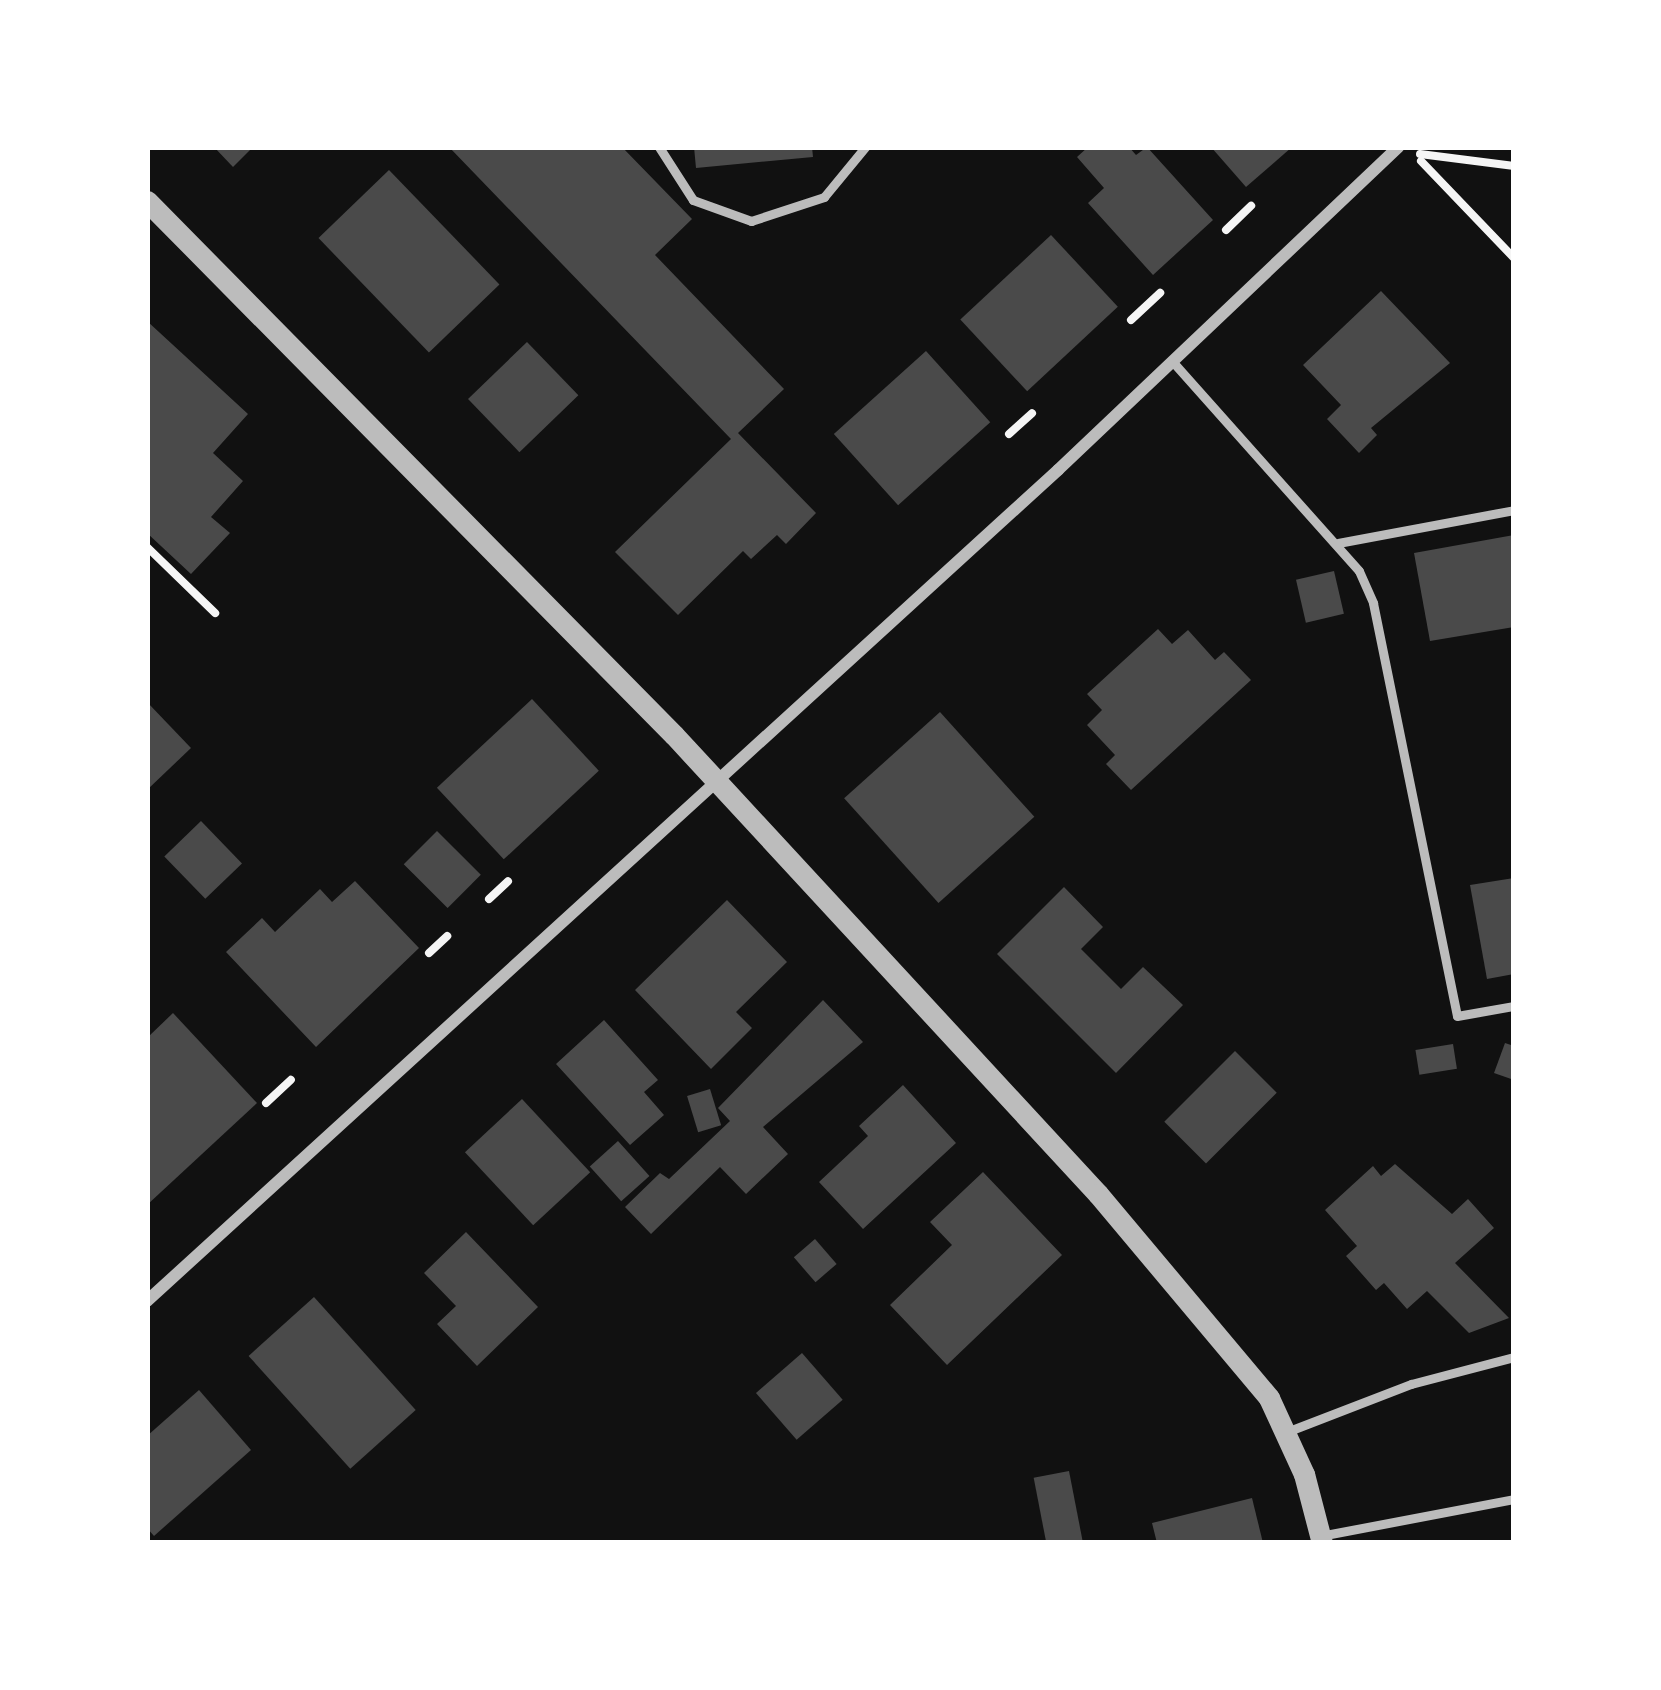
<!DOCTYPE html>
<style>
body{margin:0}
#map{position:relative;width:1661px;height:1690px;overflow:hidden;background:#111;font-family:"Work Sans",sans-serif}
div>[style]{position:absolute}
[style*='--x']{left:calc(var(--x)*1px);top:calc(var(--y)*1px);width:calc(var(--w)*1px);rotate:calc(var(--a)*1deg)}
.building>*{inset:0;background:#4a4a4a;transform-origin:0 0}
.path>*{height:8px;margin:-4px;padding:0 4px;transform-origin:4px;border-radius:4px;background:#f5f5f5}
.service>*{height:9px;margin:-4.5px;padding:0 4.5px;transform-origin:4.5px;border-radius:4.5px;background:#bcbcbc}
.minor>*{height:12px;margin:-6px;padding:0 6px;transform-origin:6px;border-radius:6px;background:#bcbcbc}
.tertiary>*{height:21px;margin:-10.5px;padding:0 10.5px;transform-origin:10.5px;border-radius:10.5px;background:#bcbcbc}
span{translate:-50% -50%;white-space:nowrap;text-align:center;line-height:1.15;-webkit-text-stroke:12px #fff;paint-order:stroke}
.frame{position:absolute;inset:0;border:150px solid #fff;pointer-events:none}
</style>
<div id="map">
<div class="building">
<div style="clip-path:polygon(214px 147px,253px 147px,233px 167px)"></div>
<div style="clip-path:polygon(449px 147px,622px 147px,692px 219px,655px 255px,784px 389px,738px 433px,816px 513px,786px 544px,777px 535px,751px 559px,743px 551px,678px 615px,615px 552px,731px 439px)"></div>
<div style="clip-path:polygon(694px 147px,812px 147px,813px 157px,696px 168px)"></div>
<div style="clip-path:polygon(1088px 147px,1129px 147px,1136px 155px,1147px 147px,1213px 220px,1153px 275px,1088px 203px,1104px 188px,1077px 157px)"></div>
<div style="clip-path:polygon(1211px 147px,1292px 147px,1246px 187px)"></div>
<div style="left:389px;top:170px;width:159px;height:98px;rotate:46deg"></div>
<div style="left:1051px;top:235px;width:98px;height:124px;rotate:47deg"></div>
<div style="clip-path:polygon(1381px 291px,1450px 363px,1371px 428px,1377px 435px,1359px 453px,1327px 419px,1341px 405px,1303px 365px)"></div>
<div style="clip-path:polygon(147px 321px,248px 414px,213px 453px,243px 481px,211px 517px,230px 533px,191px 574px,147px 533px)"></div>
<div style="left:527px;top:342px;width:74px;height:82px;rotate:46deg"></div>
<div style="left:926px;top:351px;width:96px;height:124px;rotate:48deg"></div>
<div style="clip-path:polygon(1514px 535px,1514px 627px,1430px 641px,1414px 553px)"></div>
<div style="left:1334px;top:571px;width:44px;height:39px;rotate:77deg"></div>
<div style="clip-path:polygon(1158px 629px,1172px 644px,1188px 630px,1215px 660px,1224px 652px,1251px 680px,1131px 790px,1106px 764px,1115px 755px,1087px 725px,1102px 710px,1087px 694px)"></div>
<div style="left:532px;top:699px;width:98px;height:130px;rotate:47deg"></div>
<div style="clip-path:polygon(147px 702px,191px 748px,147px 790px)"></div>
<div style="left:940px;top:712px;width:141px;height:129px;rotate:48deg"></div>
<div style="left:201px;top:821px;width:59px;height:51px;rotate:46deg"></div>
<div style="left:437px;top:831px;width:62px;height:47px;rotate:45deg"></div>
<div style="clip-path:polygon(1514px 878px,1514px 974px,1487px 979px,1470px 885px)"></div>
<div style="clip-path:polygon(355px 881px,419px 948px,316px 1047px,226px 952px,262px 918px,275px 932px,320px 889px,332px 902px)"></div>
<div style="clip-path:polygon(1064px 887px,1103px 927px,1081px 949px,1121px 989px,1143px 967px,1183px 1005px,1116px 1073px,997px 954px)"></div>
<div style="clip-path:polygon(727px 900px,787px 962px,736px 1012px,752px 1028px,711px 1069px,635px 990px)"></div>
<div style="clip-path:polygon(823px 1000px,863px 1042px,763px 1127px,788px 1154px,746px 1194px,720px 1167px,651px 1234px,625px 1207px,660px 1173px,669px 1179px,730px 1121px,718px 1108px)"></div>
<div style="clip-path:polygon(173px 1013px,257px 1103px,147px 1205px,147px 1038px)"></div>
<div style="clip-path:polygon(604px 1020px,658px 1080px,644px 1092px,664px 1115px,630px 1145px,556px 1064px)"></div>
<div style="clip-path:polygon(1505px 1043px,1514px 1046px,1514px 1080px,1494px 1073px)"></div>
<div style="left:1453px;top:1044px;width:25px;height:38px;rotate:81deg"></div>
<div style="left:1235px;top:1051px;width:59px;height:100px;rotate:45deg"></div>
<div style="clip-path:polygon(903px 1085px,956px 1143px,863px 1229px,819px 1182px,868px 1136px,859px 1126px)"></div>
<div style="left:710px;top:1089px;width:38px;height:24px;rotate:73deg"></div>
<div style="left:522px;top:1099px;width:100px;height:78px;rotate:47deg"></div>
<div style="left:618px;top:1141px;width:47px;height:38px;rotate:48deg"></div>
<div style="clip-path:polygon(1395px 1164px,1452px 1214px,1468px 1199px,1494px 1228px,1455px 1263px,1509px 1318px,1469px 1333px,1427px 1291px,1407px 1309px,1384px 1283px,1376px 1290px,1346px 1256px,1357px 1246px,1325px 1210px,1373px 1166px,1381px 1176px)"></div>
<div style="clip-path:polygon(983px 1172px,1062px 1255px,947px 1365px,890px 1305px,952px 1245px,930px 1222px)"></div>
<div style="clip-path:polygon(466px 1232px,538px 1307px,477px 1366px,437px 1324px,456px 1306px,424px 1273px)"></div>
<div style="left:815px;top:1239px;width:33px;height:28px;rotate:49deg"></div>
<div style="left:314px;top:1297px;width:152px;height:88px;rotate:48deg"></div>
<div style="left:802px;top:1353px;width:62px;height:61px;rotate:49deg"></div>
<div style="clip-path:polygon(199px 1390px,251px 1450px,154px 1536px,147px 1528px,147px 1436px)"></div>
<div style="left:1069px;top:1471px;width:73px;height:36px;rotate:79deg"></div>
<div style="clip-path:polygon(1252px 1498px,1263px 1543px,1157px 1543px,1152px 1523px)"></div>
</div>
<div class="path">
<div style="--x:1420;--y:154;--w:95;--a:7.3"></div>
<div style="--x:1421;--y:161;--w:134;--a:46.2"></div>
<div style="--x:1226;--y:230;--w:35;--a:-44"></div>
<div style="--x:1131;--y:320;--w:40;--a:-43"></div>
<div style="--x:1009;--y:434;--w:31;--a:-42"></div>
<div style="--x:147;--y:547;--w:95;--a:44.1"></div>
<div style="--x:489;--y:899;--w:26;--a:-43"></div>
<div style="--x:429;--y:953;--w:25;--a:-43"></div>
<div style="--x:266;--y:1103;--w:34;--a:-43"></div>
</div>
<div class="service">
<div style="--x:659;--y:147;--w:63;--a:57.3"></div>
<div style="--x:693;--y:200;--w:62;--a:19.9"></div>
<div style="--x:751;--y:221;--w:77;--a:-18.2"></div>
<div style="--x:824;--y:197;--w:65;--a:-50.6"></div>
<div style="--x:1172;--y:361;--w:281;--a:48.3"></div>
<div style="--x:1359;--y:571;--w:35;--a:66"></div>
<div style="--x:1373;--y:603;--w:421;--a:78.5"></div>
<div style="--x:1457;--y:1016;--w:58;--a:-10"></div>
<div style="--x:1338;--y:543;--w:179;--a:-10.6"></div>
<div style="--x:1289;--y:1431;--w:131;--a:-21.1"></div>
<div style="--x:1411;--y:1384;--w:106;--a:-14.7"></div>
<div style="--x:1320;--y:1536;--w:197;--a:-10.8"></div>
</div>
<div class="minor">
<div style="--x:147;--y:1301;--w:1233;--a:-42.37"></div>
<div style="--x:1058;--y:470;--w:469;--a:-43.5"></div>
</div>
<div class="tertiary">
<div style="--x:147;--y:201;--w:750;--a:45.38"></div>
<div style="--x:674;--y:735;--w:625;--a:47.27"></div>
<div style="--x:1098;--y:1194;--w:266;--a:50"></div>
<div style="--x:1269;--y:1398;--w:84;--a:65.3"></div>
<div style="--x:1304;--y:1474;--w:71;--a:75.4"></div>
</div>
<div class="frame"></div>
</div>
